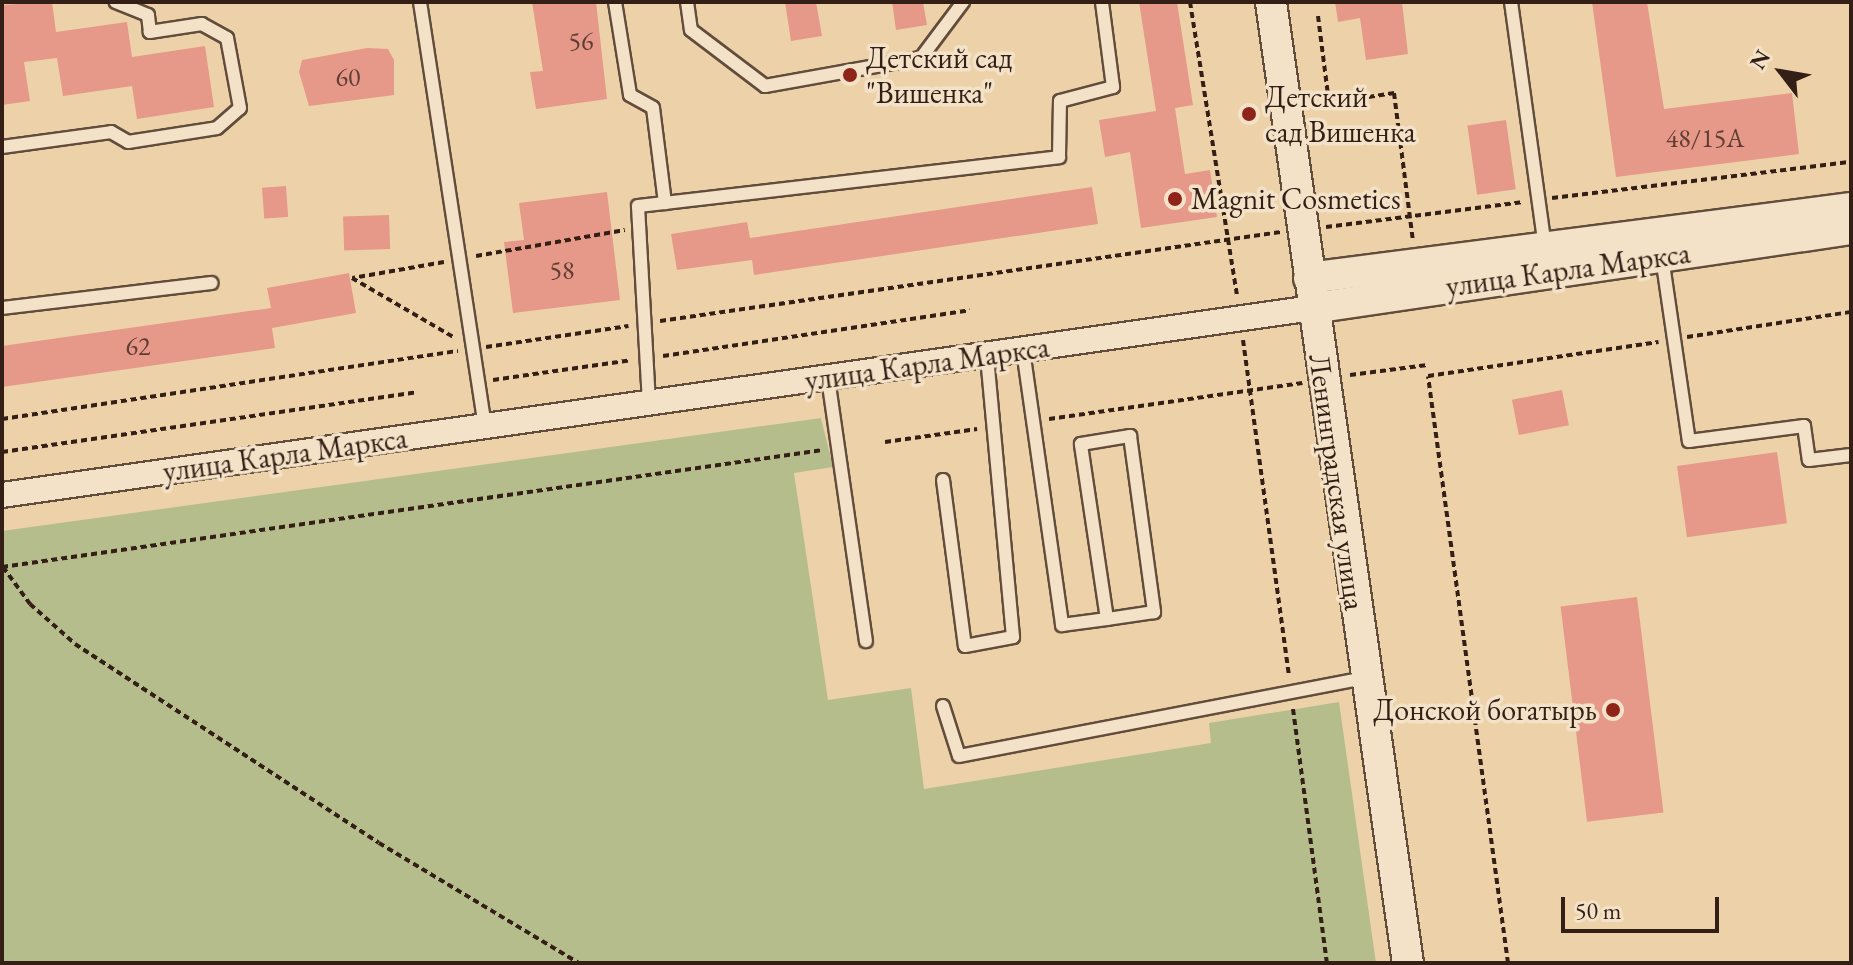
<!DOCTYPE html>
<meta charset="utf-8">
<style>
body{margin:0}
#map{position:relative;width:1853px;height:965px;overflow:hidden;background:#edd2a9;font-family:"EB Garamond",serif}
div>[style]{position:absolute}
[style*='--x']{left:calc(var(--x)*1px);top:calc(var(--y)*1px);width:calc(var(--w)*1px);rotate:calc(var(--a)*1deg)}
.green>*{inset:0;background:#b4bd8b}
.building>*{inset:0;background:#e69889;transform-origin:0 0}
.path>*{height:4px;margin-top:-2px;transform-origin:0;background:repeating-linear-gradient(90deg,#331f16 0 6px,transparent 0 10px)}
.roads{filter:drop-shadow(2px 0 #624c3b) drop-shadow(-2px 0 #624c3b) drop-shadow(0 2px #624c3b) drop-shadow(0 -2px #624c3b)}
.service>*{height:12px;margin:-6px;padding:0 6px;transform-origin:6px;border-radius:6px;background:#f3e2c7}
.minor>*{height:24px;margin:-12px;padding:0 12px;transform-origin:12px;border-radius:12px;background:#f3e2c7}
.tertiary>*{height:30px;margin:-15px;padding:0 15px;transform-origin:15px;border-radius:15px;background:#f3e2c7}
.dots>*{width:22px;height:22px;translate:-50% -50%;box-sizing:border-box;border:4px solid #f3e2c7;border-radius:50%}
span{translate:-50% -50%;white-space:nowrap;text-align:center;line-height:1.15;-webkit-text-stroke:7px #f3e2c7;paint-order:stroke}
.number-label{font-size:26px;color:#603d33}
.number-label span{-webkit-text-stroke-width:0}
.poi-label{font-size:30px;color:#331f16}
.left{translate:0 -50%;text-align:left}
.right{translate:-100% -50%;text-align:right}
.street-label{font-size:30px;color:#331f16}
.frame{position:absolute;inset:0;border:4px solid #331f16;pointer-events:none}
.north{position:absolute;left:1741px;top:32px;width:80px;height:80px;-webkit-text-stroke:6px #f3e2c7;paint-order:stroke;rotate:301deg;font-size:22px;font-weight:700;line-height:32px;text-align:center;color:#331f16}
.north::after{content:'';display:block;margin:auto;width:28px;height:36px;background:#331f16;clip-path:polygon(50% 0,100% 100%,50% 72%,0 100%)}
.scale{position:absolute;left:1561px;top:897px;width:158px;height:36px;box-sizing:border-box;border:4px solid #331f16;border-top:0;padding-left:10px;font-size:24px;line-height:28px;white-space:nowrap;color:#331f16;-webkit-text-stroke:6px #f3e2c7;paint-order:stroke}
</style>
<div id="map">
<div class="green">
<div style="clip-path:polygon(821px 418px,833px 467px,794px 473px,828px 700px,911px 688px,924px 789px,1211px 743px,1209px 723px,1339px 702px,1376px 963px,2px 963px,2px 531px)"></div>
</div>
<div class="building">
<div style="clip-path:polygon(52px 2px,56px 32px,127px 22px,132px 57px,205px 46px,214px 107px,137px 119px,132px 86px,63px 96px,57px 58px,24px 62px,30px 101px,2px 105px,2px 5px)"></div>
<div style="clip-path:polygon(532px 2px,596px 2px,607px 99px,536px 109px,530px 72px,543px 71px)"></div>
<div style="clip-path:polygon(785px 2px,816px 2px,822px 36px,791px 41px)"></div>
<div style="clip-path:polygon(892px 2px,923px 2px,927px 25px,896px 30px)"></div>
<div style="clip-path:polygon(1139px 2px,1177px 2px,1193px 105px,1175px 108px,1185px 174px,1210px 170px,1217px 217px,1141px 228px,1130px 152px,1105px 157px,1099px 120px,1156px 111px)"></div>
<div style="clip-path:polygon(1335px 2px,1402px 2px,1408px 54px,1366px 60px,1360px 18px,1338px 22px)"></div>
<div style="clip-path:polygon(1592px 2px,1647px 2px,1664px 109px,1792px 93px,1799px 154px,1616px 177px)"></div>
<div style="clip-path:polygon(367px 48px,388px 49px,394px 60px,394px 95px,309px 106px,299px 72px,302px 60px)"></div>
<div style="left:1506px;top:120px;width:70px;height:39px;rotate:82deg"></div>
<div style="left:286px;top:186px;width:31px;height:24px;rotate:86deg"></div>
<div style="clip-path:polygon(1092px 187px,1098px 224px,754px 275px,752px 260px,677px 270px,671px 234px,747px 222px,750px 238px)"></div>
<div style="clip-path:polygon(607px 192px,620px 300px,513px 313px,504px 242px,524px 240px,519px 203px)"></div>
<div style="left:389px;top:215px;width:34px;height:46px;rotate:88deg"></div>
<div style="clip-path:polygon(349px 273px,356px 313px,272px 328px,275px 348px,2px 387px,2px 346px,271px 308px,267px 288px)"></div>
<div style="left:1562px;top:390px;width:36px;height:51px;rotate:79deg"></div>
<div style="left:1777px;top:452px;width:72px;height:101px;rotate:82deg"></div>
<div style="left:1637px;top:597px;width:217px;height:77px;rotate:83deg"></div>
</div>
<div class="path">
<div style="--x:1190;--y:2;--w:298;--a:80.9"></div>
<div style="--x:1318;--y:16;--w:88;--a:82.8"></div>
<div style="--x:1329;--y:103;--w:66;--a:-8.7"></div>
<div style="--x:1394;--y:93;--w:150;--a:82.7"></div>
<div style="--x:1552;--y:198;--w:301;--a:-6.9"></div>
<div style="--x:1326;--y:227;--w:199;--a:-7.2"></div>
<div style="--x:476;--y:256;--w:151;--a:-9.9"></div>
<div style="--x:444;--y:262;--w:93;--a:170.1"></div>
<div style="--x:352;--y:278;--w:119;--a:30.2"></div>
<div style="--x:660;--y:321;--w:627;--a:-8.16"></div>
<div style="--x:1687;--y:337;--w:166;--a:-8.7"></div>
<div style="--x:1243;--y:340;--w:339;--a:82.2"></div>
<div style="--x:486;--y:347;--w:144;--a:-8.4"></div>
<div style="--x:663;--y:356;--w:310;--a:-8.5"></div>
<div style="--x:1350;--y:375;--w:78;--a:-7.4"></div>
<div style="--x:493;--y:380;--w:139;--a:-8.2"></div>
<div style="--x:2;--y:419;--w:461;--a:-8.5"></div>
<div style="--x:1049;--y:419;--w:256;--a:-8.1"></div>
<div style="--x:885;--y:442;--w:93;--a:-8"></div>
<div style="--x:2;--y:452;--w:419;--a:-8.2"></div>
<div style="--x:2;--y:567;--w:829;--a:-8.11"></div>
<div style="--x:3;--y:567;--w:46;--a:53.9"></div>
<div style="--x:30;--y:604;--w:60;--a:41.6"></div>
<div style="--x:75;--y:644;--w:363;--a:33.2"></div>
<div style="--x:379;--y:843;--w:233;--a:31"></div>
<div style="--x:1293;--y:709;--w:256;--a:82.4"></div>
<div style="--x:1508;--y:963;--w:592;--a:-97.76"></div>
<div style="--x:1428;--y:376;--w:233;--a:-8.4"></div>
</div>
<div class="roads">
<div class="service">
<div style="--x:420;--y:2;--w:430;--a:81.3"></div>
<div style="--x:615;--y:2;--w:94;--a:80.8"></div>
<div style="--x:630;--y:95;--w:26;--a:29"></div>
<div style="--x:653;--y:108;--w:96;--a:82.8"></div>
<div style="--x:687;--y:2;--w:28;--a:82"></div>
<div style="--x:691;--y:30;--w:93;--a:37.1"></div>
<div style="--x:765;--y:86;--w:158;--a:-10.2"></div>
<div style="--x:921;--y:58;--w:70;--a:-53.1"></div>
<div style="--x:1511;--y:2;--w:247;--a:82.1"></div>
<div style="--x:2;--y:147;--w:110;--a:-7.8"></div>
<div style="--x:111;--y:132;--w:20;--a:30"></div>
<div style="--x:128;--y:142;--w:90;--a:-8.9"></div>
<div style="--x:217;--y:128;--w:30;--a:-41"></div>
<div style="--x:240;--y:108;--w:71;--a:-100.5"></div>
<div style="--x:227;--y:38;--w:29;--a:-151"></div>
<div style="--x:202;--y:24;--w:53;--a:171.3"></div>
<div style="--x:150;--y:32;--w:17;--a:-97"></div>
<div style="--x:148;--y:15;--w:35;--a:-158"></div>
<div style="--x:1662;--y:257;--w:186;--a:81.7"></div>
<div style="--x:1689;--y:441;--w:116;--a:-7.4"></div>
<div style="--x:1804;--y:426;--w:34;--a:82"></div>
<div style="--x:1809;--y:460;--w:42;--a:-6.8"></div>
<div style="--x:2;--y:308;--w:211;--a:-6.8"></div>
<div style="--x:1023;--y:350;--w:278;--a:81.9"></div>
<div style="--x:1062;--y:625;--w:45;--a:-7.6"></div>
<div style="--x:828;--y:378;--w:266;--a:81.8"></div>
<div style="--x:649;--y:403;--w:197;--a:-93.2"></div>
<div style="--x:638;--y:206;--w:424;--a:-6.6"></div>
<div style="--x:1059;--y:157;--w:56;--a:-89"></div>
<div style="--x:1060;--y:101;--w:55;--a:-14.8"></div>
<div style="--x:1113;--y:87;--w:86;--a:-97.4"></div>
<div style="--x:1130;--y:436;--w:178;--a:82.2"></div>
<div style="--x:1154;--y:612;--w:48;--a:171.5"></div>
<div style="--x:1107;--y:619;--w:177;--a:-98.5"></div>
<div style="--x:1081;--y:444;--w:50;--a:-9.3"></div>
<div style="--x:943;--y:480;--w:167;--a:82.5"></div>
<div style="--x:965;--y:646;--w:49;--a:-10.6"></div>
<div style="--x:1013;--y:637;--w:283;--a:-95.3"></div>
<div style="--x:943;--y:706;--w:52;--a:72.3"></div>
<div style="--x:959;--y:756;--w:413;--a:-10.9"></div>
</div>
<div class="minor">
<div style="--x:2;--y:495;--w:1324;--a:-8.12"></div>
</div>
<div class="tertiary">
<div style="--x:1271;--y:2;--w:971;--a:81.89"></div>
<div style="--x:1309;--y:278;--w:547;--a:-7.36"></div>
<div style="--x:1313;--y:308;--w:544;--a:-8.35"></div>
</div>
</div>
<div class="dots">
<div style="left:850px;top:75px;background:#8f2418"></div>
<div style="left:1249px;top:114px;background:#8f2418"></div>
<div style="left:1175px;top:199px;background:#8f2418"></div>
<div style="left:1613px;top:710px;background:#8f2418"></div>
</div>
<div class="number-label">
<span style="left:581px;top:42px">56</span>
<span style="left:348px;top:78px">60</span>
<span style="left:1705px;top:139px">48/15А</span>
<span style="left:562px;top:271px">58</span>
<span style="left:138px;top:347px">62</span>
</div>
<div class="poi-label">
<span class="left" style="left:866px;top:75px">Детский сад<br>"Вишенка"</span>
<span class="left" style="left:1265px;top:114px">Детский<br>сад Вишенка</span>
<span class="left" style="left:1191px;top:199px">Magnit Cosmetics</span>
<span class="right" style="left:1597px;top:710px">Донской богатырь</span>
</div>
<div class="street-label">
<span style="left:1568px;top:270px;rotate:-8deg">улица Карла Маркса</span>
<span style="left:927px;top:364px;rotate:-8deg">улица Карла Маркса</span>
<span style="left:285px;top:455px;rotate:-8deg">улица Карла Маркса</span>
<span style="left:1337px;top:482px;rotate:82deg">Ленинградская улица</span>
</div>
<div class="frame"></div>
<div class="north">N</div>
<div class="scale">50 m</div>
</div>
